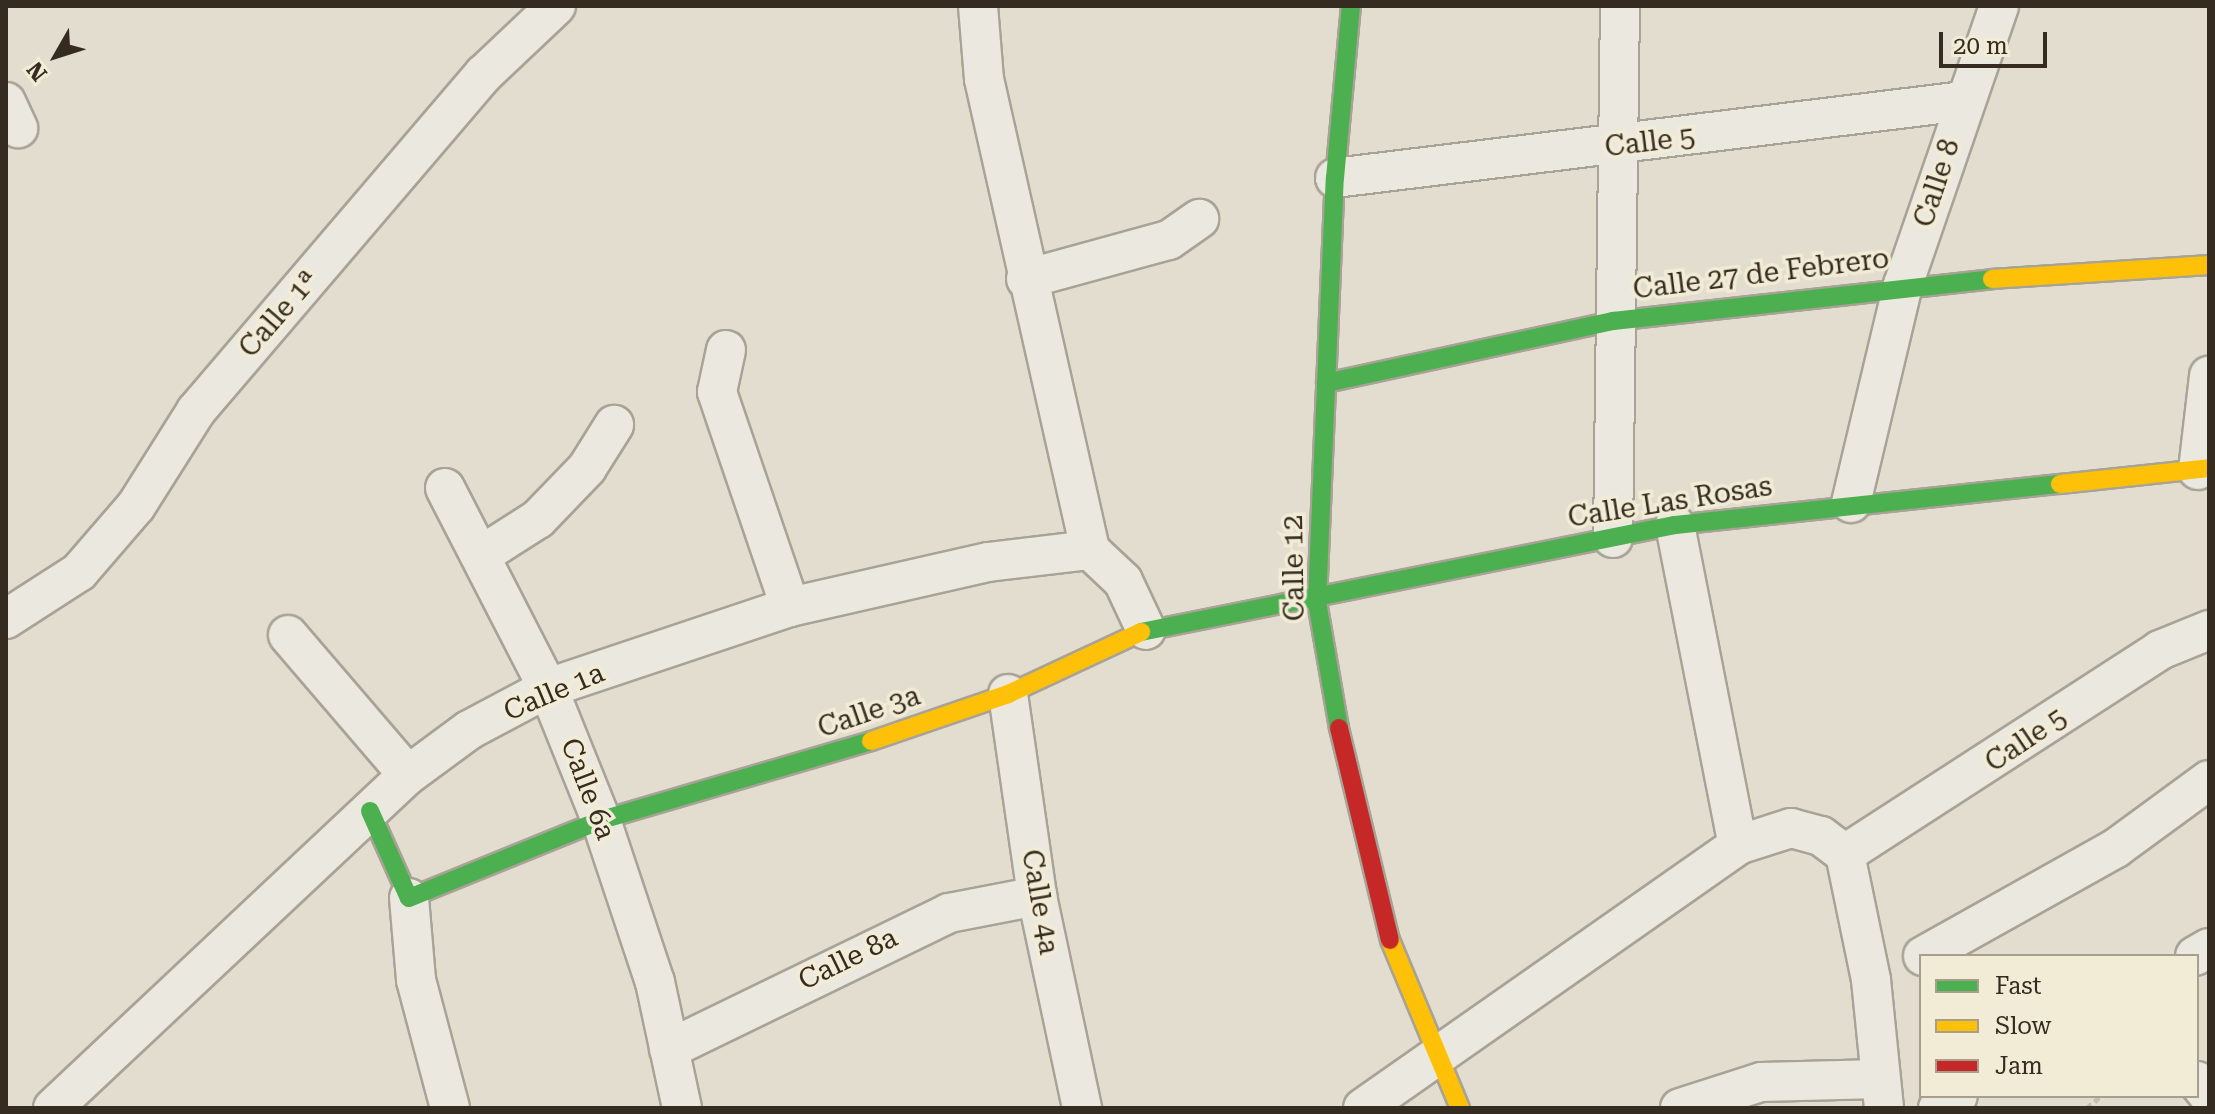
<!DOCTYPE html>
<meta charset="utf-8">
<style>
body{margin:0}
#map{position:relative;width:2215px;height:1114px;overflow:hidden;background:#e2ddce;font-family:"Roboto Serif",serif}
div>[style]{position:absolute}
[style*='--x']{left:calc(var(--x)*1px);top:calc(var(--y)*1px);width:calc(var(--w)*1px);rotate:calc(var(--a)*1deg)}
.path>*{height:5px;margin-top:-2.5px;transform-origin:0;background:repeating-linear-gradient(90deg,#c3bfb6 0 6px,transparent 0 10px)}
.roads{filter:drop-shadow(2px 0 #a8a297) drop-shadow(-2px 0 #a8a297) drop-shadow(0 2px #a8a297) drop-shadow(0 -2px #a8a297)}
.street>*{height:38px;margin:-19px;padding:0 19px;transform-origin:19px;border-radius:19px;background:#ebe8df}
.fast>*{height:18px;margin:-9px;padding:0 9px;transform-origin:9px;border-radius:9px;background:#4caf50}
.slow>*{height:18px;margin:-9px;padding:0 9px;transform-origin:9px;border-radius:9px;background:#ffc107}
.jam>*{height:18px;margin:-9px;padding:0 9px;transform-origin:9px;border-radius:9px;background:#c62828}
span{translate:-50% -50%;white-space:nowrap;text-align:center;line-height:1.15;-webkit-text-stroke:7px #f2ebd5;paint-order:stroke}
.street-label{font-size:28px;color:#362b20}
.frame{position:absolute;inset:0;border:8px solid #362b20;pointer-events:none}
.legend{position:absolute;left:1919px;top:954px;width:280px;height:144px;box-sizing:border-box;background:#f2ebd5;border:2px solid #a79e8d;margin:0;padding:10px 14px;list-style:none;font-size:24px;color:#362b20}
.legend li{display:flex;align-items:center;gap:16px;height:40px}
.legend b{width:40px;border:2px solid #a79e8d}
.north{position:absolute;left:16px;top:16px;width:80px;height:80px;-webkit-text-stroke:6px #f2ebd5;paint-order:stroke;rotate:231deg;font-size:22px;font-weight:700;line-height:32px;text-align:center;color:#362b20}
.north::after{content:'';display:block;margin:auto;width:28px;height:36px;background:#362b20;clip-path:polygon(50% 0,100% 100%,50% 72%,0 100%)}
.scale{position:absolute;left:1939px;top:32px;width:108px;height:36px;box-sizing:border-box;border:4px solid #362b20;border-top:0;padding-left:10px;font-size:24px;line-height:28px;white-space:nowrap;color:#362b20;-webkit-text-stroke:6px #f2ebd5;paint-order:stroke}
</style>
<div id="map">
<div class="path">
<div style="--x:2087;--y:1108;--w:18;--a:-41"></div>
</div>
<div class="roads">
<div class="street">
<div style="--x:978;--y:6;--w:73;--a:85.3"></div>
<div style="--x:984;--y:79;--w:483;--a:77.3"></div>
<div style="--x:6;--y:102;--w:29;--a:65"></div>
<div style="--x:1335;--y:178;--w:634;--a:-6.98"></div>
<div style="--x:1026;--y:279;--w:148;--a:-15.3"></div>
<div style="--x:1169;--y:240;--w:37;--a:-35"></div>
<div style="--x:726;--y:350;--w:43;--a:102.1"></div>
<div style="--x:717;--y:392;--w:227;--a:71.2"></div>
<div style="--x:2198;--y:470;--w:95;--a:-83.3"></div>
<div style="--x:445;--y:488;--w:225;--a:62.8"></div>
<div style="--x:548;--y:688;--w:142;--a:68.1"></div>
<div style="--x:601;--y:820;--w:171;--a:71.6"></div>
<div style="--x:655;--y:982;--w:129;--a:77.9"></div>
<div style="--x:1851;--y:503;--w:224;--a:-76.6"></div>
<div style="--x:1903;--y:285;--w:295;--a:-71"></div>
<div style="--x:1675;--y:525;--w:326;--a:78.9"></div>
<div style="--x:1613;--y:538;--w:532;--a:-89.25"></div>
<div style="--x:483;--y:554;--w:65;--a:-32.5"></div>
<div style="--x:538;--y:519;--w:71;--a:-46.1"></div>
<div style="--x:587;--y:468;--w:51;--a:-57.9"></div>
<div style="--x:6;--y:619;--w:87;--a:-32.8"></div>
<div style="--x:79;--y:572;--w:87;--a:-49.2"></div>
<div style="--x:136;--y:506;--w:112;--a:-57.7"></div>
<div style="--x:196;--y:411;--w:443;--a:-49.5"></div>
<div style="--x:484;--y:74;--w:99;--a:-43.4"></div>
<div style="--x:288;--y:635;--w:184;--a:49.4"></div>
<div style="--x:1008;--y:694;--w:204;--a:81.8"></div>
<div style="--x:1037;--y:896;--w:217;--a:78"></div>
<div style="--x:1845;--y:854;--w:375;--a:-32.9"></div>
<div style="--x:2160;--y:650;--w:53;--a:-22.2"></div>
<div style="--x:1845;--y:854;--w:129;--a:78.3"></div>
<div style="--x:1871;--y:980;--w:129;--a:84.2"></div>
<div style="--x:409;--y:898;--w:82;--a:85.1"></div>
<div style="--x:416;--y:980;--w:132;--a:75.1"></div>
<div style="--x:1923;--y:956;--w:221;--a:-29.2"></div>
<div style="--x:2116;--y:848;--w:115;--a:-36.2"></div>
<div style="--x:2195;--y:956;--w:16;--a:-30"></div>
<div style="--x:669;--y:1049;--w:311;--a:-25.9"></div>
<div style="--x:949;--y:913;--w:90;--a:-10.9"></div>
<div style="--x:2197;--y:1081;--w:19;--a:51"></div>
<div style="--x:53;--y:1108;--w:487;--a:-43.2"></div>
<div style="--x:408;--y:775;--w:76;--a:-36.4"></div>
<div style="--x:469;--y:730;--w:89;--a:-28"></div>
<div style="--x:548;--y:688;--w:255;--a:-18.5"></div>
<div style="--x:790;--y:607;--w:203;--a:-12.8"></div>
<div style="--x:988;--y:562;--w:103;--a:-6.7"></div>
<div style="--x:1090;--y:550;--w:45;--a:43.2"></div>
<div style="--x:1123;--y:581;--w:54;--a:64.9"></div>
<div style="--x:1363;--y:1108;--w:458;--a:-35"></div>
<div style="--x:1738;--y:845;--w:56;--a:-17.8"></div>
<div style="--x:1791;--y:828;--w:31;--a:15"></div>
<div style="--x:1821;--y:836;--w:30;--a:37"></div>
<div style="--x:1680;--y:1108;--w:85;--a:-17.8"></div>
<div style="--x:1761;--y:1082;--w:119;--a:-1.4"></div>
<div style="--x:1938;--y:1108;--w:23;--a:-31"></div>
</div>
<div class="fast">
<div style="--x:1326;--y:383;--w:294;--a:-12.2"></div>
<div style="--x:1613;--y:321;--w:381;--a:-6.3"></div>
<div style="--x:1141;--y:632;--w:545;--a:-11.33"></div>
<div style="--x:1675;--y:525;--w:387;--a:-6.1"></div>
<div style="--x:1339;--y:728;--w:128;--a:-99.9"></div>
<div style="--x:1317;--y:602;--w:424;--a:-87.6"></div>
<div style="--x:1335;--y:178;--w:173;--a:-84.7"></div>
<div style="--x:370;--y:811;--w:95;--a:65.9"></div>
<div style="--x:409;--y:898;--w:207;--a:-22.1"></div>
<div style="--x:601;--y:820;--w:281;--a:-16.3"></div>
</div>
<div class="slow">
<div style="--x:1992;--y:279;--w:217;--a:-3.7"></div>
<div style="--x:2060;--y:484;--w:150;--a:-6.1"></div>
<div style="--x:871;--y:741;--w:145;--a:-18.9"></div>
<div style="--x:1008;--y:694;--w:147;--a:-25"></div>
<div style="--x:1390;--y:940;--w:182;--a:67.4"></div>
</div>
<div class="jam">
<div style="--x:1339;--y:728;--w:218;--a:76.5"></div>
</div>
</div>
<div class="street-label">
<span style="left:1650px;top:142px;rotate:-7deg">Calle 5</span>
<span style="left:1937px;top:183px;rotate:-72deg">Calle 8</span>
<span style="left:1761px;top:274px;rotate:-7deg">Calle 27 de Febrero</span>
<span style="left:279px;top:314px;rotate:-49deg">Calle 1ª</span>
<span style="left:1670px;top:502px;rotate:-9deg">Calle Las Rosas</span>
<span style="left:1294px;top:568px;rotate:-91deg">Calle 12</span>
<span style="left:554px;top:692px;rotate:-23deg">Calle 1a</span>
<span style="left:869px;top:712px;rotate:-19deg">Calle 3a</span>
<span style="left:2026px;top:740px;rotate:-34deg">Calle 5</span>
<span style="left:588px;top:789px;rotate:69deg">Calle 6a</span>
<span style="left:1040px;top:902px;rotate:80deg">Calle 4a</span>
<span style="left:848px;top:959px;rotate:-26deg">Calle 8a</span>
</div>
<div class="frame"></div>
<ul class="legend">
<li><b style="height:10px;background:#4caf50"></b>Fast</li>
<li><b style="height:10px;background:#ffc107"></b>Slow</li>
<li><b style="height:10px;background:#c62828"></b>Jam</li>
</ul>
<div class="north">N</div>
<div class="scale">20 m</div>
</div>
